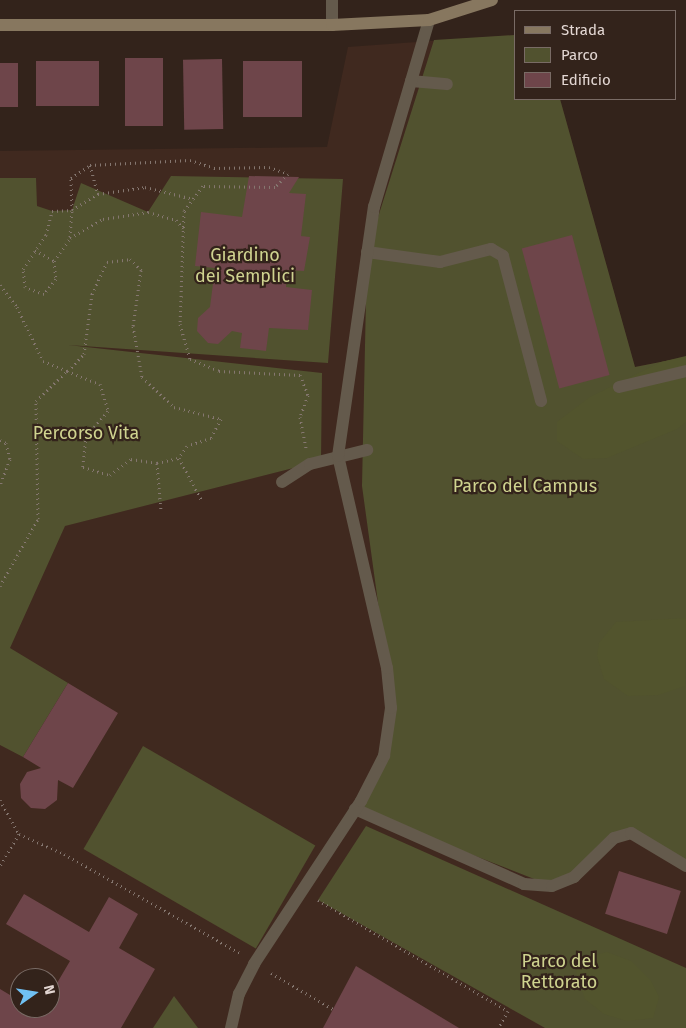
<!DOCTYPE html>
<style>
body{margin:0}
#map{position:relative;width:686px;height:1028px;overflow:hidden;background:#33231b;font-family:"Fira Sans",sans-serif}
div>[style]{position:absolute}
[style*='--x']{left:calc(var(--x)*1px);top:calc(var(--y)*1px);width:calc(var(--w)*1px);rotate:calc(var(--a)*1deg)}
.built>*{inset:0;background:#40291f}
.green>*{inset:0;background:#51522f;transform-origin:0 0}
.forest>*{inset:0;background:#52542d}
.building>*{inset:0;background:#6e454a;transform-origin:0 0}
.path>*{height:3px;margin-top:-1.5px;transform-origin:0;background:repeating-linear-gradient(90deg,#857770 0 1px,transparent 0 5px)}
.lane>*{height:12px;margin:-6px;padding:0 6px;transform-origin:6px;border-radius:6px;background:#645a4c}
.street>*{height:12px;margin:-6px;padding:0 6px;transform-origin:6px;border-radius:6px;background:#645a4c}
.secondary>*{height:12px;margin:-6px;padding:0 6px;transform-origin:6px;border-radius:6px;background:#87775f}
span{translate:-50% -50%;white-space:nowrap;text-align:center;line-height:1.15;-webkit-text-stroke:4.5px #33231b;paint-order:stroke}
.park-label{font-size:18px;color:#cfd38f}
.legend{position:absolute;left:514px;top:10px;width:162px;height:90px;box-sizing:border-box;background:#33231b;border:1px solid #796b65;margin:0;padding:6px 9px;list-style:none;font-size:15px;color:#e3d7d3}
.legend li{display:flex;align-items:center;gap:10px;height:25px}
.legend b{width:25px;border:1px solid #796b65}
.north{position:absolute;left:10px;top:968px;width:50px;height:50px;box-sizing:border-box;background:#33231b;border:1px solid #796b65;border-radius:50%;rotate:77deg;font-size:14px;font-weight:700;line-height:20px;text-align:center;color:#e3d7d3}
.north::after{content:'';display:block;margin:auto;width:18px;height:22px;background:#70c1f4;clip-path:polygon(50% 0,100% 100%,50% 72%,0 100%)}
</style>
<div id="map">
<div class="built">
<div style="clip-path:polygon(evenodd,515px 35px,515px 99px,560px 99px,635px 367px,686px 357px,686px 1028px,0 1028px,0 151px,327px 147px,348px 47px,515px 35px,20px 978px,50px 978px,50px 1008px,20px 1008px,20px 978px)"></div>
</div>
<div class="green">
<div style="clip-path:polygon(515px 35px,515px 99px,560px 99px,635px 367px,686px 357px,686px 866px,631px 833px,552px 886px,355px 809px,384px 756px,387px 668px,362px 486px,367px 252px,434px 40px)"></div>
<div style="clip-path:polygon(171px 176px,343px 179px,328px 363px,68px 345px,322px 373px,321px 461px,65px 526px,10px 648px,68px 683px,23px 757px,0 745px,0 178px,36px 178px,37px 206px,52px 211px,72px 210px,81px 183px,148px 212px)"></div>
<div style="left:143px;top:746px;width:199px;height:119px;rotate:30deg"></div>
<div style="clip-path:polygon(366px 826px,686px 968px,686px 1028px,545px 1028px,318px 900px)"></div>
<div style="clip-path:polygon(174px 996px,198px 1028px,153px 1028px)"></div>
</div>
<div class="forest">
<div style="clip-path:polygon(686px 356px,686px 422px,677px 429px,607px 458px,583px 459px,557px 441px,557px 422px,590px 397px,661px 362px)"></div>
<div style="clip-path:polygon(686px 618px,685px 686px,658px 695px,628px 696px,604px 679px,597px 656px,599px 643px,616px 622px)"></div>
<div style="clip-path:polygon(607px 952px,631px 961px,651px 981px,659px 997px,653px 1018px,627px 1021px,604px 1014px,585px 999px,576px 972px,581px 959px)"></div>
</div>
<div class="building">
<div style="left:163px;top:58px;width:68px;height:38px;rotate:90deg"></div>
<div style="left:222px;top:59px;width:70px;height:39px;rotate:89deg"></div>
<div style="left:99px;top:61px;width:45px;height:63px;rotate:90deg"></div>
<div style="left:243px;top:61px;width:59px;height:56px"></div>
<div style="left:0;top:63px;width:18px;height:44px"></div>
<div style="clip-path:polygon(249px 176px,299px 177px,289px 193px,306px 194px,301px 236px,310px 237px,304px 271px,288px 270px,286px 287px,312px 290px,308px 330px,269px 328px,266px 351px,240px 348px,242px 333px,232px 331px,218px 344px,208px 343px,197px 331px,198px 318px,210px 307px,215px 268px,195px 266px,201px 212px,242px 217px)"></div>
<div style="left:572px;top:235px;width:145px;height:52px;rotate:75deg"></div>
<div style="clip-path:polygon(68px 683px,118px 713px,73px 788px,58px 780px,57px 800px,45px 809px,31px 808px,21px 798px,20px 784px,27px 772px,41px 768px,23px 757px)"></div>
<div style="left:619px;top:871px;width:65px;height:45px;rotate:18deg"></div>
<div style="clip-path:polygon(24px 894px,89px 932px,109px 897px,138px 914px,119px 948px,155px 969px,121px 1028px,0 1028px,0 989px,20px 1001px,20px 1008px,40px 1012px,50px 1008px,50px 995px,70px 961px,6px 924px)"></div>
<div style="clip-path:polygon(356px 966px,459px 1028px,323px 1028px)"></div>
</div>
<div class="path">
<div style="--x:90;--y:165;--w:30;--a:75"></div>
<div style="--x:70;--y:237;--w:27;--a:-86"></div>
<div style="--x:72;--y:210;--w:31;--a:-32"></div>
<div style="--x:98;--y:194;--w:48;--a:-8.5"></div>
<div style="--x:145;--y:187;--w:50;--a:13.8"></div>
<div style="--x:35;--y:250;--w:22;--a:30"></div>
<div style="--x:54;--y:261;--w:28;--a:-55"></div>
<div style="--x:70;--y:238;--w:38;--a:-30"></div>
<div style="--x:103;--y:219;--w:46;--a:-8.8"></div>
<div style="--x:148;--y:212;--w:29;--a:16"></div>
<div style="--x:176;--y:220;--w:11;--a:49"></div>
<div style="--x:54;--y:261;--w:18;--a:84"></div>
<div style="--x:56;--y:279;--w:19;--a:129"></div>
<div style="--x:44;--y:294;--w:20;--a:-160"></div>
<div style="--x:25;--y:287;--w:18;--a:-96"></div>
<div style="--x:23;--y:269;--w:41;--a:-55.9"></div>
<div style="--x:46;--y:235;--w:25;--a:-76"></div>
<div style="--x:52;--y:211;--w:20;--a:-3"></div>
<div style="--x:72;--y:210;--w:32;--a:-92"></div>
<div style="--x:71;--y:178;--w:23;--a:-34"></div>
<div style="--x:90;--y:165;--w:100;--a:-2.9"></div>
<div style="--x:190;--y:160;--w:25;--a:18"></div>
<div style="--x:214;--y:168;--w:55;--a:-1"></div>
<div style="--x:269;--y:167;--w:20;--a:20"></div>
<div style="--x:288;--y:174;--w:18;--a:135"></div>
<div style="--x:275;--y:187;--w:72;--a:-179.2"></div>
<div style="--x:203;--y:186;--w:31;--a:127"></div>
<div style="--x:184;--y:211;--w:113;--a:92"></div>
<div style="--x:180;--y:324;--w:36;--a:74"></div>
<div style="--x:190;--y:359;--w:31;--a:22"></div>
<div style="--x:219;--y:371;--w:81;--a:2.8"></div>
<div style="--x:300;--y:375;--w:22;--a:68"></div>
<div style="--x:308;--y:395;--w:23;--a:110"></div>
<div style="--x:300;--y:417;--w:32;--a:79"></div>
<div style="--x:0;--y:285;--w:28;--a:52"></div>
<div style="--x:17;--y:307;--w:60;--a:64.3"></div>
<div style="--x:43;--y:361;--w:27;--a:22"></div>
<div style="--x:68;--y:371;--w:23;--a:-47"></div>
<div style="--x:84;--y:354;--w:61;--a:-82.4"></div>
<div style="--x:92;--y:294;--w:35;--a:-65"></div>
<div style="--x:107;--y:262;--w:23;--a:-7"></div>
<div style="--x:130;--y:259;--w:16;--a:45"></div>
<div style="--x:141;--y:270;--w:57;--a:98.1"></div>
<div style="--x:133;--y:326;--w:52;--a:80"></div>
<div style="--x:142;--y:377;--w:44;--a:43.2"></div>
<div style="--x:174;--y:407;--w:49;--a:14.3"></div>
<div style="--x:221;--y:419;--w:21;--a:118"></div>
<div style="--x:211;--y:438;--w:25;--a:162"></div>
<div style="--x:187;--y:446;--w:14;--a:124"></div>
<div style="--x:179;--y:458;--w:49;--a:61.9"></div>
<div style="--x:0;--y:440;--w:7;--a:27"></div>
<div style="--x:6;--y:443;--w:16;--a:76"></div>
<div style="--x:10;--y:459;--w:28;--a:111"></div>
<div style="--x:157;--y:463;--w:23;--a:-13"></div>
<div style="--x:0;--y:586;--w:77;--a:-60.4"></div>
<div style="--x:38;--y:519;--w:118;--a:-91"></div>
<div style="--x:36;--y:401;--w:43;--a:-44.1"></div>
<div style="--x:67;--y:371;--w:35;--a:22"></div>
<div style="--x:100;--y:384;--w:28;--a:73"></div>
<div style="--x:108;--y:411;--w:33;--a:131"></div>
<div style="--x:86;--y:436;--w:31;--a:96"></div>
<div style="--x:83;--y:467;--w:28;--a:17"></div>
<div style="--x:110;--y:475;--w:26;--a:-37"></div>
<div style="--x:131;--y:459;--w:26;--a:9"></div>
<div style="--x:157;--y:463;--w:48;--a:85.2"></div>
<div style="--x:0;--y:800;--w:39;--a:61"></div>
<div style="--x:19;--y:834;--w:37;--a:121"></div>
<div style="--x:19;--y:834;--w:49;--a:24"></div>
<div style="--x:64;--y:854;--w:202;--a:29.4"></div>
<div style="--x:318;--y:900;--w:220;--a:30.3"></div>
<div style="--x:508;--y:1011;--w:20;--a:120"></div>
<div style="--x:271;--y:973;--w:72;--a:30.1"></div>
</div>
<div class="lane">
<div style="--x:411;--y:81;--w:36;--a:5"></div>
<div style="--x:367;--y:252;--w:74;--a:7.8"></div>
<div style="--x:440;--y:262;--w:53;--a:-14.3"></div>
<div style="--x:491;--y:249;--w:14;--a:30"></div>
<div style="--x:503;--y:256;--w:150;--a:75.3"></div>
<div style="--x:619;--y:387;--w:69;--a:-13.4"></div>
<div style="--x:282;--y:482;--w:33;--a:-33"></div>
<div style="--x:310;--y:464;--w:59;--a:-13.8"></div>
<div style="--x:355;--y:809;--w:185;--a:23.9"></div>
<div style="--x:524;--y:884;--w:28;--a:4"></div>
<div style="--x:552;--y:886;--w:24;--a:-22"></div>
<div style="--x:574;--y:877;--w:56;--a:-44.3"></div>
<div style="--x:614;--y:838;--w:18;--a:-16"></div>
<div style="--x:631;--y:833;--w:64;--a:31"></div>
</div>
<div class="street">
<div style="--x:332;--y:25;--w:25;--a:-90"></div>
<div style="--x:231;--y:1028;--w:35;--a:-77"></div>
<div style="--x:239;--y:994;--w:34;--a:-63"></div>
<div style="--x:254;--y:964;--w:195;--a:-56.7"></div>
<div style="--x:361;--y:801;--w:51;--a:-62.9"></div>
<div style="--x:384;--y:756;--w:49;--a:-81.7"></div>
<div style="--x:391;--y:708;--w:40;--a:-95.7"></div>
<div style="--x:387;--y:668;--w:218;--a:-103"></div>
<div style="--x:338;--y:456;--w:252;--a:-81.8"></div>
<div style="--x:374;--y:207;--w:195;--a:-73.6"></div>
</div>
<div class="secondary">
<div style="--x:0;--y:25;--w:332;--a:0"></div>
<div style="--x:332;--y:25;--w:97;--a:-3"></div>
<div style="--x:429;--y:20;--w:66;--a:-17.6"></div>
</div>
<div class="park-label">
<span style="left:245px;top:266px">Giardino<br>dei Semplici</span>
<span style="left:86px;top:433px">Percorso Vita</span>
<span style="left:525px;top:486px">Parco del Campus</span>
<span style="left:559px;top:972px">Parco del<br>Rettorato</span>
</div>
<ul class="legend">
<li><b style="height:6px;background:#87775f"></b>Strada</li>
<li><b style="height:14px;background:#51522f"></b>Parco</li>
<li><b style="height:14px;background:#6e454a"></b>Edificio</li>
</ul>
<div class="north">N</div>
</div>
